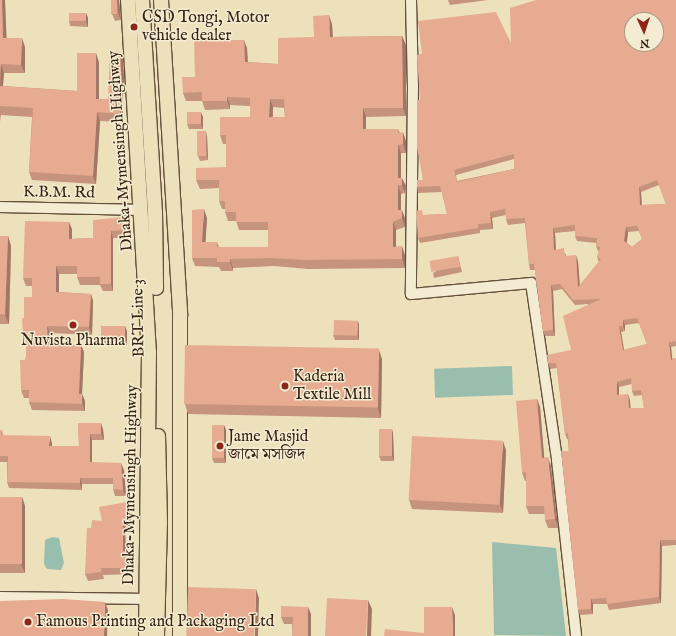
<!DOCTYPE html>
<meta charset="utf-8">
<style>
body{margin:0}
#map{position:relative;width:676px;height:636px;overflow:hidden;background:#ede1bb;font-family:"IM FELL English","Noto Serif Bengali",serif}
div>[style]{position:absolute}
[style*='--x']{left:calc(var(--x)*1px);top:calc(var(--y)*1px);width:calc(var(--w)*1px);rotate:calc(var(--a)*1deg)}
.water>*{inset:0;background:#9abead;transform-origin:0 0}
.roads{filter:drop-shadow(1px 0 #64503c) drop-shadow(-1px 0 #64503c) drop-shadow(0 1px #64503c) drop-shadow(0 -1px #64503c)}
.minor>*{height:10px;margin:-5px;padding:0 5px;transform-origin:5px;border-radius:5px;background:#f3ecd3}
.highway>*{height:14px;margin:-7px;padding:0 7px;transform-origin:7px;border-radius:7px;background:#ede1bb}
.wall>*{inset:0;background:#c6937c}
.shaded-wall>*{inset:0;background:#a17865}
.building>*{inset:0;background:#e6ab90;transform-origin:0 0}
.dots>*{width:11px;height:11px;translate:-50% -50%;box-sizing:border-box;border:2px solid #f3ecd3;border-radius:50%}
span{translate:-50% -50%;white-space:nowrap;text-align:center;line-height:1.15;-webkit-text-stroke:3px #f3ecd3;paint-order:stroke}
.poi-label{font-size:16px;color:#362011}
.left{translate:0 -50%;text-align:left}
.street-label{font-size:16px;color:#362011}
.north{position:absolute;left:624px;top:12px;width:40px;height:40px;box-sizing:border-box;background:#f3ecd3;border:1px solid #a79a85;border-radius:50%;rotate:177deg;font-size:11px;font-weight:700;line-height:16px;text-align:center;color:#362011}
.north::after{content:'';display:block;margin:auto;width:14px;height:18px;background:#8f2418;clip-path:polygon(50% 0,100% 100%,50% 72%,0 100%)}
</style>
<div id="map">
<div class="water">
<div style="left:512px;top:366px;width:29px;height:78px;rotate:88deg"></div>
<div style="clip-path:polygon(52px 537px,59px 538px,64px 563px,61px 570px,47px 569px,44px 564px,45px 540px)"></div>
<div style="clip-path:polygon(492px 542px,556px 548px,566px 636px,494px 635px)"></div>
</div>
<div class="roads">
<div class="minor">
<div style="--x:411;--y:0;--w:86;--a:88.7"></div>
<div style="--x:413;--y:86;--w:208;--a:90.6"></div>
<div style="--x:411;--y:294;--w:121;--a:-5.2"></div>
<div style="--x:531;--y:283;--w:179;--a:81.6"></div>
<div style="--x:557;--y:460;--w:177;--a:83.8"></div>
<div style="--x:0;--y:207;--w:141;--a:1.2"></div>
<div style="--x:0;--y:597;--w:146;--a:0.8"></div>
</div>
<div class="highway">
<div style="--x:128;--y:0;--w:353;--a:86.6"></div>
<div style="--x:149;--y:352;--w:284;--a:90.6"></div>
<div style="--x:142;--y:0;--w:212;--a:86.5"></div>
<div style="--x:155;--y:212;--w:76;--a:89.2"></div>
<div style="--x:161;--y:0;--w:316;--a:86.5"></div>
<div style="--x:180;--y:315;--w:321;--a:90"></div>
<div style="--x:157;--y:636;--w:113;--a:-88.5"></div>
<div style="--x:160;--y:523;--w:87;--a:-91.3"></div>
</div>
</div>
<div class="wall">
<div style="clip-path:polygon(0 0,5px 0,6px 38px,25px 47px,25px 73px,4px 73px,3px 86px,77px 91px,99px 62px,99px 99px,108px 99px,120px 52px,123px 60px,125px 94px,123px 94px,123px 122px,100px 121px,96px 184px,32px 180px,29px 172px,32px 117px,1px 115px,0 122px)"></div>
<div style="clip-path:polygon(111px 0,119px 0,121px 20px,115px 21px,112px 14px)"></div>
<div style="clip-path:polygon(448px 0,488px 0,450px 5px)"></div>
<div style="clip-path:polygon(evenodd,676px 0,676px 346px,671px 347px,672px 359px,676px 358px,676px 545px,662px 546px,661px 603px,609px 610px,607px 604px,593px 604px,593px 614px,580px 615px,578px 610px,568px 439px,567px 439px,565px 434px,557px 368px,550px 369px,548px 363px,571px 350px,588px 304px,575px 305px,562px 289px,553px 291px,555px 336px,545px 336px,543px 331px,535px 270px,530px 270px,529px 264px,525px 223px,508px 225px,506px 219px,506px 215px,492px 218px,493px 229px,480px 230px,480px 233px,420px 243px,418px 238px,424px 215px,447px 214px,442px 192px,418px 193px,417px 187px,423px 180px,420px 100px,511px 43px,676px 0,514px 159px,514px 169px,457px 181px,456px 175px,514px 159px,676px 0,659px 185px,666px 204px,642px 205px,641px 192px,659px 185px,676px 0,575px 231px,575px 236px,577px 241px,596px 243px,596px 246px,598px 251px,599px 251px,597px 257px,599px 262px,580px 285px,578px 261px,566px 256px,566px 254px,556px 250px,555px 233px,575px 231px,676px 0,639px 231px,642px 239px,632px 247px,627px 243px,628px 232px,639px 231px,676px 0,639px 323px,647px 344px,624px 350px,621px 332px,625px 331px,625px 325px,639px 323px,676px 0,632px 384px,632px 391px,634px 396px,642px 395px,644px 408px,630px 408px,630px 400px,619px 395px,619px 387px,632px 384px)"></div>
<div style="clip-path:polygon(86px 13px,88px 18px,88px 27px,70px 26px,69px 21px)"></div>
<div style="clip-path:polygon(evenodd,332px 24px,333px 37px,402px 36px,406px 45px,406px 116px,366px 117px,366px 129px,398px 129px,400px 133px,406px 141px,406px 153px,401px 153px,401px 178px,406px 186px,405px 193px,401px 194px,401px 210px,405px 218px,405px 227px,396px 230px,396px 247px,405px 255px,405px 268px,308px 269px,274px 266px,233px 268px,233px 271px,221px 271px,219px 267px,195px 266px,192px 258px,207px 218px,205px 242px,217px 242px,219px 247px,268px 247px,268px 230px,239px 230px,236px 221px,228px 221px,225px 212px,225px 209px,222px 209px,219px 201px,219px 188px,200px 189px,196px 180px,226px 167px,226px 144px,223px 144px,220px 135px,250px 117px,250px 106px,230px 105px,230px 109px,205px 110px,202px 101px,186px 101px,183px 93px,195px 77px,224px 35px,226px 40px,247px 48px,248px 62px,278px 64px,332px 24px,273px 107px,284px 108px,285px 117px,273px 117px,273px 107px)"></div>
<div style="clip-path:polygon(203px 117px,203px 129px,189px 129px,187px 124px)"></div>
<div style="clip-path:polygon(207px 136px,208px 160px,200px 161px,198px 156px)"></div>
<div style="clip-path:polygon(124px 217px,127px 225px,127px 238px,113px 238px,113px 291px,103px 291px,100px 285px,80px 285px,77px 277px,77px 274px,59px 274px,59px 292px,91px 294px,93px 301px,92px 335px,50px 333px,50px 345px,81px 345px,84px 352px,82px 394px,85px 401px,85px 411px,32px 410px,29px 402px,29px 398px,24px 398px,21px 390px,25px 360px,26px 357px,26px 343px,23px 335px,24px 318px,32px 297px,32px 286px,26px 286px,23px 278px,72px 229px,72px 239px,93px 238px)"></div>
<div style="clip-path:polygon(0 236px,8px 236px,11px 246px,9px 324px,0 324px)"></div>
<div style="clip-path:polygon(458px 256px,462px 272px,434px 278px,433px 273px)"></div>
<div style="clip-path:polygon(358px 321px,359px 325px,359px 340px,335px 340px,333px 335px)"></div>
<div style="clip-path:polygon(127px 331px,127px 345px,103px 346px,101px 341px)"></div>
<div style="clip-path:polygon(382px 359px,381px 418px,188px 414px,185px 404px)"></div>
<div style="clip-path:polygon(537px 399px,540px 407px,544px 458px,551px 466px,558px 528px,548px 528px,545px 520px,545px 514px,529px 514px,526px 506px,526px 481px,525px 481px,522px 473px)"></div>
<div style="clip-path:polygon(78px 423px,103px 429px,104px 440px,92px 440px,92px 462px,124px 470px,126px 496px,115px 496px,113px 489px,113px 484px,82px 484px,82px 490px,9px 488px,7px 482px,7px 462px,0 462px,0 430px,2px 430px,3px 435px,52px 443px,52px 446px,79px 446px)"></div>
<div style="clip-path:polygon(224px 425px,226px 430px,226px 463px,214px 463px,212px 458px)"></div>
<div style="clip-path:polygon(392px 429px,393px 434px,394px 461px,381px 461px,379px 456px)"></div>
<div style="clip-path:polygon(506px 450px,503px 513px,412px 509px,409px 500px)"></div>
<div style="clip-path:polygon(0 497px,22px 497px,25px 506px,25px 573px,0 573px)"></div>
<div style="clip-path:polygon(129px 509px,132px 527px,125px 528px,126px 552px,129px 552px,131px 558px,132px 574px,103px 575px,104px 579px,88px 581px,85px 574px,91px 528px,102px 521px)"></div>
<div style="clip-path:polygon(311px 614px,311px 636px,292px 636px,292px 624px,284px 624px,281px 617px)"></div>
</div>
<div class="shaded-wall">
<div style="clip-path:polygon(2px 0,5px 0,7px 47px,3px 38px)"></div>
<div style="clip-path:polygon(117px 0,119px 0,121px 20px,118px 13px)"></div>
<div style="clip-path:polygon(86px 13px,88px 18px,88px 27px,86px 22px)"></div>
<div style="clip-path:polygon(329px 15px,332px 24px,333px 46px,330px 37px)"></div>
<div style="clip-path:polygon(402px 36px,406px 45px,406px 116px,403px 108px)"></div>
<div style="clip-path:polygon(22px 38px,25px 47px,25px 73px,21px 65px)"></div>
<div style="clip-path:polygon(244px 40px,247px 48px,248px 71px,245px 62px)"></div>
<div style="clip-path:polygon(120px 52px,123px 60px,125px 94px,122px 85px)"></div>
<div style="clip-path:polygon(96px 53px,99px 62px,99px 108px,96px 99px)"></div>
<div style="clip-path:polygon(1px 64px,4px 73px,2px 95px,0 89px)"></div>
<div style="clip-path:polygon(120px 85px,123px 94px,123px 122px,120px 114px)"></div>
<div style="clip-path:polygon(227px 97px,230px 105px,230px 109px,227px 101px)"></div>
<div style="clip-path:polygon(270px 99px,273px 107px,272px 126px,269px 117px)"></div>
<div style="clip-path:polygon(363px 108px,366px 117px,366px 138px,363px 129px)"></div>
<div style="clip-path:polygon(97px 112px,100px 121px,96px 184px,93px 176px)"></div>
<div style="clip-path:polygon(201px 112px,203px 117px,203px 129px,201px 124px)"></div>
<div style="clip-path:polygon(206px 131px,207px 136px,208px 160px,207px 156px)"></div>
<div style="clip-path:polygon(403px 132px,406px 141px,406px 153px,403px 144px)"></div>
<div style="clip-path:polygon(398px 145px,401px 153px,401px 185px,398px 178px)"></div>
<div style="clip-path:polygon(402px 178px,406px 186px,405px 193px,402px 185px)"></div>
<div style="clip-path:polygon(398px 185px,401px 194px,401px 219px,398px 210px)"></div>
<div style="clip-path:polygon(639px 187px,641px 192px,642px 211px,640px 205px)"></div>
<div style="clip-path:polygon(204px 209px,207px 218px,205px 251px,202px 242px)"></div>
<div style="clip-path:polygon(402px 210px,405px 218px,405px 227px,402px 218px)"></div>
<div style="clip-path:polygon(490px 212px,492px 218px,493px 229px,491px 223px)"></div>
<div style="clip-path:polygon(124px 217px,127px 225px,127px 238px,124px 230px)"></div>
<div style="clip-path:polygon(69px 222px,72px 229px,72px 246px,69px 239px)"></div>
<div style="clip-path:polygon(393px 222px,396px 230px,396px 256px,393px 247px)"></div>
<div style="clip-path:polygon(626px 227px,628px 232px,626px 246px,624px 241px)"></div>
<div style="clip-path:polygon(553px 228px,555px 233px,556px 256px,554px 250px)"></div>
<div style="clip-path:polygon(111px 231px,113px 238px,113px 291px,111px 284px)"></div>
<div style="clip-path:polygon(8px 236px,11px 246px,9px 324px,5px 315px)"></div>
<div style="clip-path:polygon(402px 246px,405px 255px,405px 268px,402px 259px)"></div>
<div style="clip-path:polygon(576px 255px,578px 261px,580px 292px,578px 287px)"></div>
<div style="clip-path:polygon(230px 259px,233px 268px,233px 271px,230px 262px)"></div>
<div style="clip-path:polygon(56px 266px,59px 274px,59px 300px,56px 292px)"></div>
<div style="clip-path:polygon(551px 285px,553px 291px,555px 336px,553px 330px)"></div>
<div style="clip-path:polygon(91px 294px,93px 301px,92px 335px,89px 327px)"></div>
<div style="clip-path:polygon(623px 320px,625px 325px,625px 331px,623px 326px)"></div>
<div style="clip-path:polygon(358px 321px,359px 325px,359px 340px,357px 335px)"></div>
<div style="clip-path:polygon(47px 326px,50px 333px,50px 352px,48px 345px)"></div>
<div style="clip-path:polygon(125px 326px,127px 331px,127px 345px,125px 340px)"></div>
<div style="clip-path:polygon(619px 326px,621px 332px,625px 356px,623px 350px)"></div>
<div style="clip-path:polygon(669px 342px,671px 347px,673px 365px,671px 360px)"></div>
<div style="clip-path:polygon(81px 345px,84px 352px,82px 394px,85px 401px,85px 411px,79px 394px)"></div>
<div style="clip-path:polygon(379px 350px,382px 359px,381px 418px,378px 409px)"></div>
<div style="clip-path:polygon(617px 382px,619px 387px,619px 400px,617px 395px)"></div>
<div style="clip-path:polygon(628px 394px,630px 400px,631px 413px,629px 408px)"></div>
<div style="clip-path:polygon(537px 399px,540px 407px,545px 466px,542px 458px)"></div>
<div style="clip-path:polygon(101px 423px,103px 429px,104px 440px,101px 434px)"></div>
<div style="clip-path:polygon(224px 425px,226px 430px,226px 463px,224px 458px)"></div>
<div style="clip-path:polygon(392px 429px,393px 434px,394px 461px,392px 456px)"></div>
<div style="clip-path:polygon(90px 434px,92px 440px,92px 468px,90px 462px)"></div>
<div style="clip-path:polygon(50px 436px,52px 443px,52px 452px,49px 446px)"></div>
<div style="clip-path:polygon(503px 441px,506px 450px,503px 513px,500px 504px)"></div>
<div style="clip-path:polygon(548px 457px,551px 466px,558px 528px,555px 519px)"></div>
<div style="clip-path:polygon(121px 463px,124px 470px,126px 496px,123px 490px)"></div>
<div style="clip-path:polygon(80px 478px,82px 484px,82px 490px,80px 483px)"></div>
<div style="clip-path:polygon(22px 497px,25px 506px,25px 573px,21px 564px)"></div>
<div style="clip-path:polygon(126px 502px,129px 509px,132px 527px,129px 520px)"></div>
<div style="clip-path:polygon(123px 521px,125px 528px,126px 558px,123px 551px)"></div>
<div style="clip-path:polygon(660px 540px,662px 546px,661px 603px,659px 597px)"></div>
<div style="clip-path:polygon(129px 552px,131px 558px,132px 574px,129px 568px)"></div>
<div style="clip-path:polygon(256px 589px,259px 598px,258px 636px,255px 636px)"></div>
<div style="clip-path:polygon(591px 599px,593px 604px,593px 614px,591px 609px)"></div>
<div style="clip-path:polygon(368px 600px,372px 609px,371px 636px,367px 636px)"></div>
<div style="clip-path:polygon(105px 602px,108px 610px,107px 636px,104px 636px)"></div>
<div style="clip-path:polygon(308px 607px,311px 614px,311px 636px,308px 636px)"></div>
<div style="clip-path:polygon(452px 607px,455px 615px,455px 636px,453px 636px)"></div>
</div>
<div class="building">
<div style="clip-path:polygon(0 0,2px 0,3px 38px,22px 38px,21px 65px,1px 64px,0 73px)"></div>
<div style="left:111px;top:0;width:6px;height:14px"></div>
<div style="clip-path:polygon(evenodd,536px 0,676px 0,676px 341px,669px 342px,671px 360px,676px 358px,676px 540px,660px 540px,659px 597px,607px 604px,606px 598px,591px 599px,591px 609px,578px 610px,561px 451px,569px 451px,568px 433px,565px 434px,556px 363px,548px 363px,547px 355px,571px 350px,563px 316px,601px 299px,573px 300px,560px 284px,551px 285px,553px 330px,543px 331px,534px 264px,529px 264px,525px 218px,506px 219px,505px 209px,490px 212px,491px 223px,478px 224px,478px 228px,418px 238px,416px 211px,422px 210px,423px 215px,447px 214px,440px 186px,417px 187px,417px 180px,423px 180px,417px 147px,417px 100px,420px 100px,417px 55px,422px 54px,418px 21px,496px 12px,511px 43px,510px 8px,536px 0,632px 20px,656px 20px,656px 44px,632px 44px,632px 20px,536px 0,514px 154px,514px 169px,457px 182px,454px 170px,514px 154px,536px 0,657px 180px,666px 204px,640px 205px,639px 187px,657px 180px,536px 0,575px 225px,575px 236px,597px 238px,596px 246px,600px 247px,597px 257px,601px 259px,578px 287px,576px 255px,565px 256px,564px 248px,554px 250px,553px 228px,575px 225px,536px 0,637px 226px,642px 239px,632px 247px,624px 241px,626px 227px,637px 226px,536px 0,637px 318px,647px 344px,623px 350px,619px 326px,623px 326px,623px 320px,637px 318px,536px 0,631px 378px,632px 391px,641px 390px,644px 408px,629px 408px,628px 394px,617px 395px,617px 382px,631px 378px)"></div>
<div style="left:69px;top:13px;width:17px;height:8px"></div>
<div style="clip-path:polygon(evenodd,329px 15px,330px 37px,402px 36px,403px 108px,363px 108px,363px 129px,398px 129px,398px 133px,403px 132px,403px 144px,398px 145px,398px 178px,402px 178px,402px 185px,398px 185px,398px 210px,402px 210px,402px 218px,393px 222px,393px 247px,402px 246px,402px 259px,305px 260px,271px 258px,230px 259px,230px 262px,217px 262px,217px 258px,192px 258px,192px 210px,204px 209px,202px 242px,217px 242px,217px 247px,268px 247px,268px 222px,236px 222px,236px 212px,225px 212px,225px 201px,219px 201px,219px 180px,196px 180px,196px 168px,226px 167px,226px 135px,220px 135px,220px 117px,250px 117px,250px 98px,227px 97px,227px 101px,202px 101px,202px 92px,183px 93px,182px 77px,195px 77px,194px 38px,224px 35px,224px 40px,244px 40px,245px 62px,278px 64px,278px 38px,314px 37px,313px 16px,329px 15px,270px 99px,284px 99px,285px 117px,269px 117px,270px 99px)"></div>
<div style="clip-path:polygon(110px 51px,120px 52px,122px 85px,120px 85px,120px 114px,97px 112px,93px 176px,29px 172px,33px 108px,0 106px,0 86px,77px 91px,77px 53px,96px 53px,96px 99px,108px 99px)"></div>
<div style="left:201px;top:112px;width:12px;height:14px;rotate:90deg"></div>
<div style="left:197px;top:131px;width:9px;height:25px"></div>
<div style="clip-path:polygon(124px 217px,124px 230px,111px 231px,111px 284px,100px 284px,100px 277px,77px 277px,77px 266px,56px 266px,56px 292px,91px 294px,89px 327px,47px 326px,48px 345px,81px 345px,79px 394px,82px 394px,82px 404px,29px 402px,29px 390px,21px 390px,20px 360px,25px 360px,26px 357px,26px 335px,23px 335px,22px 318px,24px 318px,24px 297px,32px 297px,32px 278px,23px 278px,25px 221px,69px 222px,69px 239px,93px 238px,93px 220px)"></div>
<div style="clip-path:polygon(0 236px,8px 236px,5px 315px,0 314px)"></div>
<div style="left:458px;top:256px;width:11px;height:29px;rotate:80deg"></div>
<div style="left:334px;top:320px;width:24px;height:15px;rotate:2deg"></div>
<div style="left:125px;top:326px;width:14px;height:24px;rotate:90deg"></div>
<div style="left:185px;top:345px;width:194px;height:59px;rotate:1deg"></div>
<div style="clip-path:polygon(537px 399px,542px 458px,548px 457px,555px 519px,545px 520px,544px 506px,526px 506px,526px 472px,522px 473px,516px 401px)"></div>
<div style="clip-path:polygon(78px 423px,101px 423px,101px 434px,90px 434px,90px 462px,121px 463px,123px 490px,113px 489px,113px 478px,80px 478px,80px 483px,7px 482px,8px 456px,0 456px,0 430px,2px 430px,1px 435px,50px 436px,49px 446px,79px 446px)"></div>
<div style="left:212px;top:425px;width:12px;height:33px"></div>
<div style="left:392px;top:429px;width:27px;height:13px;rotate:90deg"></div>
<div style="left:412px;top:436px;width:91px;height:64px;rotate:3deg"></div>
<div style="left:0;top:497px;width:22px;height:67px"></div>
<div style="clip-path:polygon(126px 502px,129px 520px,123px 521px,123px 551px,129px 552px,129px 568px,101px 568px,101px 572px,85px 574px,87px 528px,91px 528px,92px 520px,102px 521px,99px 507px)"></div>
<div style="left:188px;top:587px;width:68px;height:49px;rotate:2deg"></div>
<div style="left:327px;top:598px;width:41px;height:38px;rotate:3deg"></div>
<div style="clip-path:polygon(63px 599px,105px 602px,104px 636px,0 636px,0 601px)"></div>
<div style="clip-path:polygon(281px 606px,308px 607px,308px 636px,292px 636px,293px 617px,281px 617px)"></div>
<div style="clip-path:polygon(424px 607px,452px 607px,453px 636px,384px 636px,385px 629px,424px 633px)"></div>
</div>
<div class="dots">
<div style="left:134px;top:27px;background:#8f2418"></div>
<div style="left:73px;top:325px;background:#8f2418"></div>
<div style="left:285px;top:386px;background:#8f2418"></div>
<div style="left:220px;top:446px;background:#8f2418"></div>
<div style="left:28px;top:622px;background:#8f2418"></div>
</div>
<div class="poi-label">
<span class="left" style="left:142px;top:27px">CSD Tongi, Motor<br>vehicle dealer</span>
<span style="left:73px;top:341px">Nuvista Pharma</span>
<span class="left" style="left:293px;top:386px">Kaderia<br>Textile Mill</span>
<span class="left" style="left:228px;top:446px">Jame Masjid<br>জামে মসজিদ</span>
<span class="left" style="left:36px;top:622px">Famous Printing and Packaging Ltd</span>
</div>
<div class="street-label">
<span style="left:121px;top:151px;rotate:-94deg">Dhaka-Mymensingh Highway</span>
<span style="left:59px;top:193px;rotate:1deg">K.B.M. Rd</span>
<span style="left:139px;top:318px;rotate:-91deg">BRT Line 3</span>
<span style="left:131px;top:485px;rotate:-89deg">Dhaka-Mymensingh Highway</span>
</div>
<div class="north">N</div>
</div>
